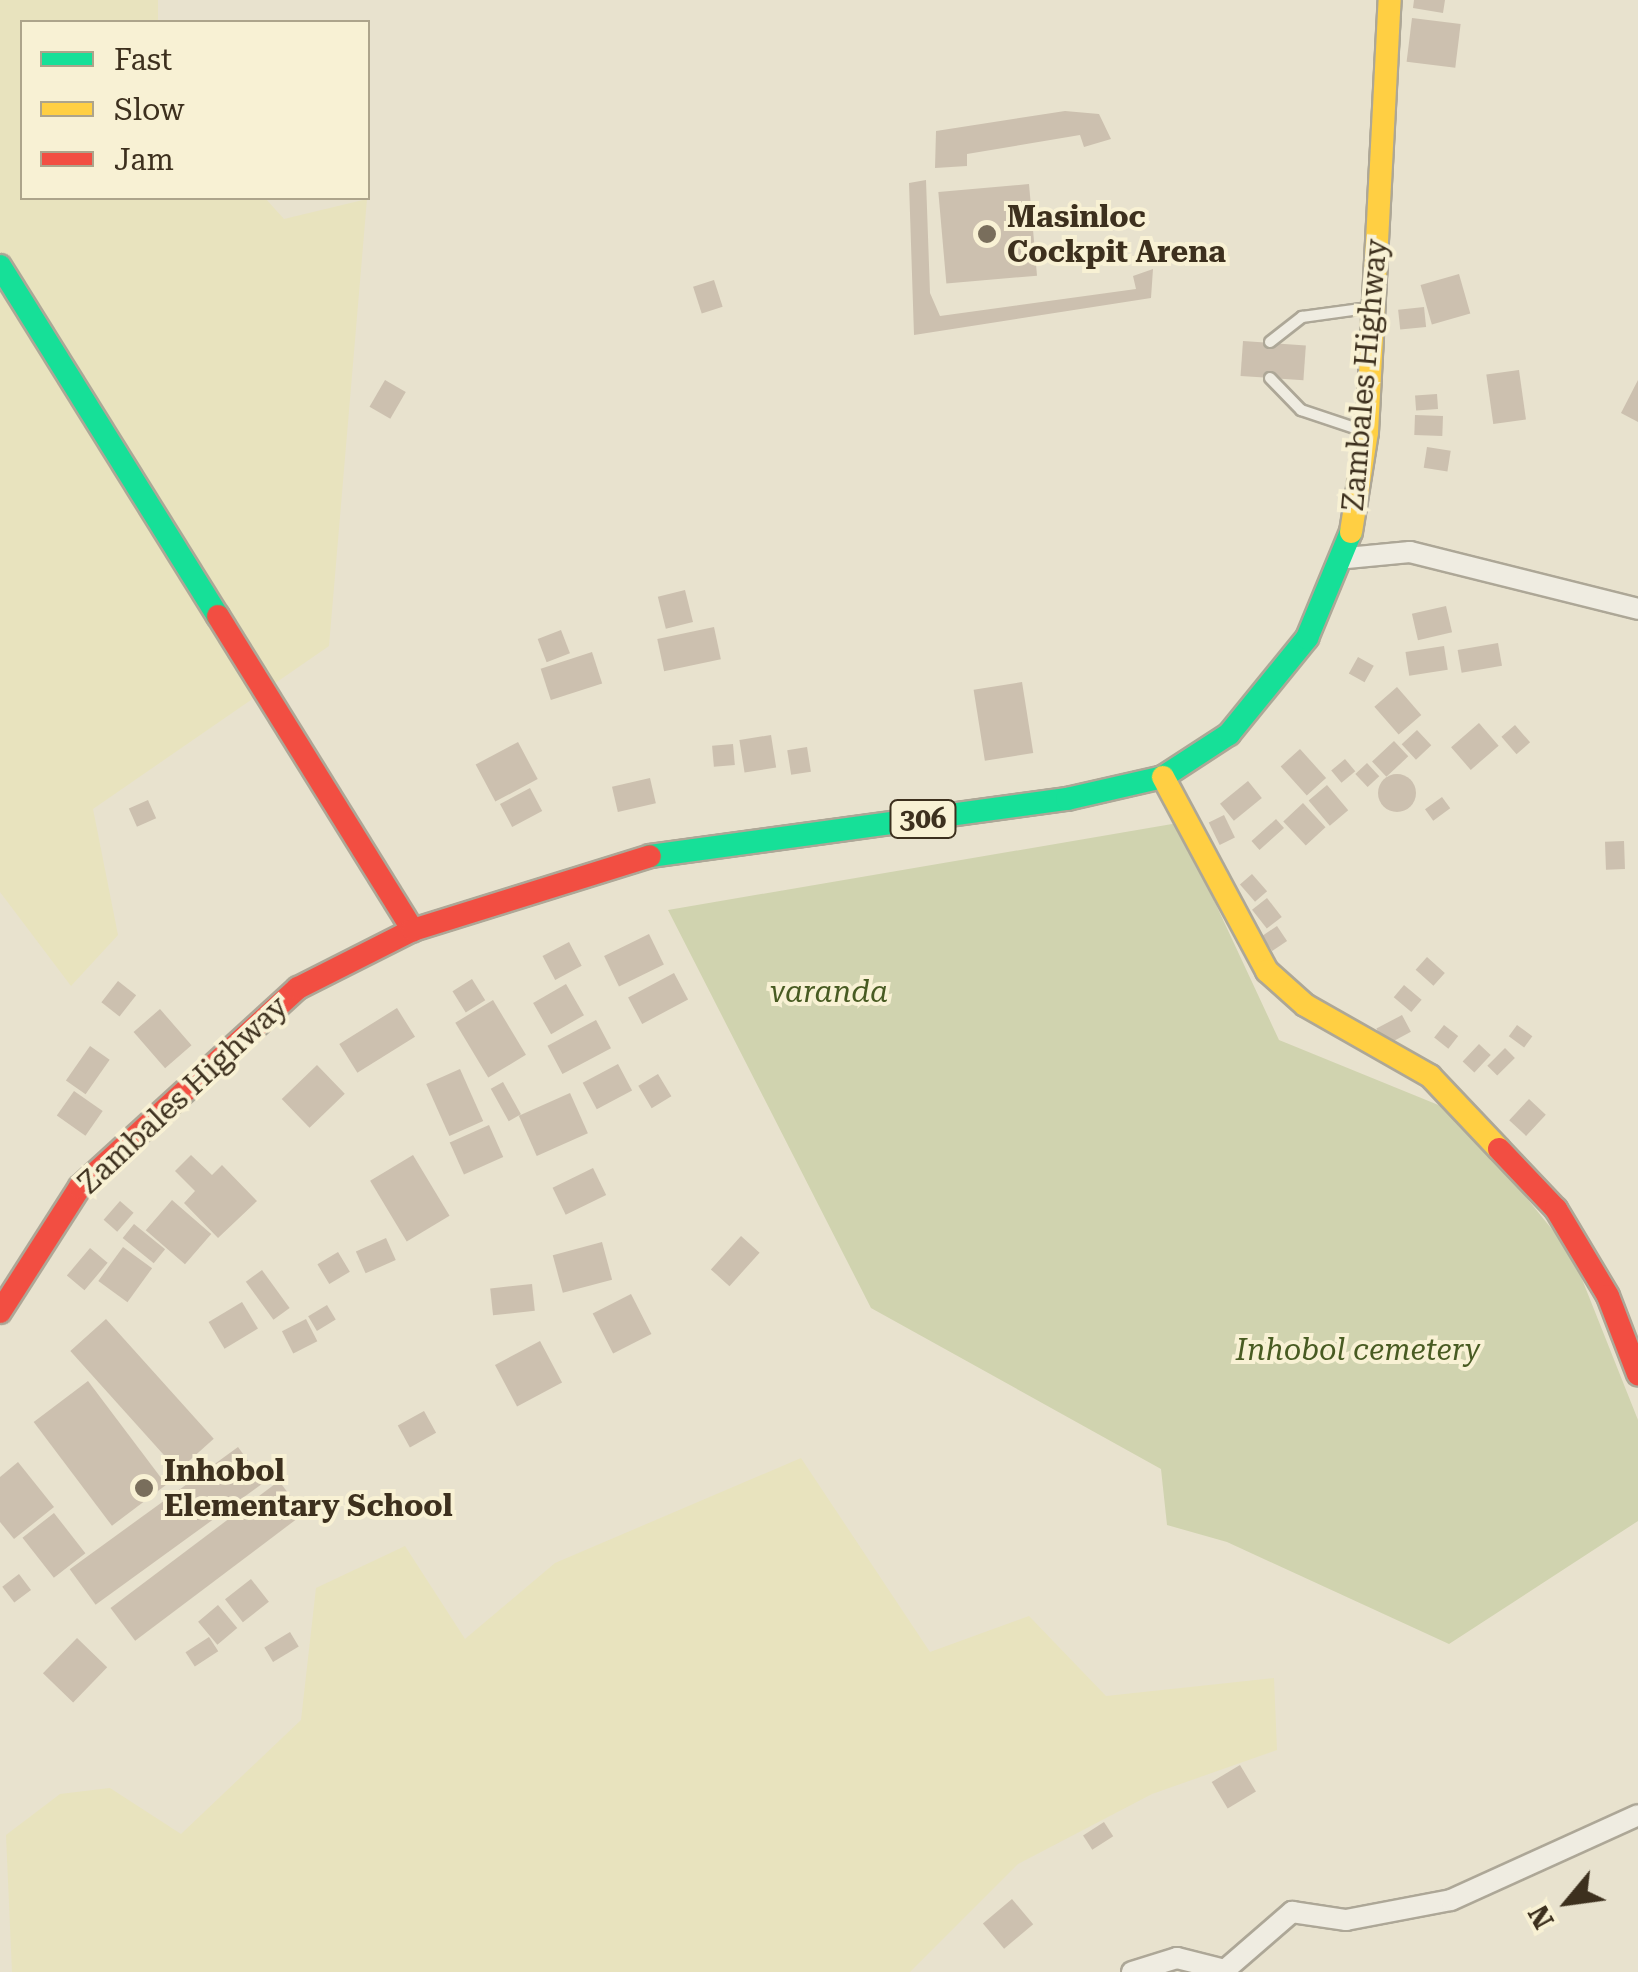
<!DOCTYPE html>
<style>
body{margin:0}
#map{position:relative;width:1638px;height:1972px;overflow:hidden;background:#e8e2ce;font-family:"Roboto Serif",serif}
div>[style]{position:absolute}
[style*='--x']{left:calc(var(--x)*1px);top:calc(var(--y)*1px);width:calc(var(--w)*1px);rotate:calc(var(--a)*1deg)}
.farmland>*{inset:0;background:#e8e3be}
.cemetery>*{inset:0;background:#d0d3af}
.building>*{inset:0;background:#ccc0af;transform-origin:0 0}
.round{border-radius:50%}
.roads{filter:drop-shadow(2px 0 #ada797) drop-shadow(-2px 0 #ada797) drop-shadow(0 2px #ada797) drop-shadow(0 -2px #ada797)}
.lane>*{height:10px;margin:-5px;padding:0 5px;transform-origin:5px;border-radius:5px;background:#efece1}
.street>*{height:20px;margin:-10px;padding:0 10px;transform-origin:10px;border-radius:10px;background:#efece1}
.fast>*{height:22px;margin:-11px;padding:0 11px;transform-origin:11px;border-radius:11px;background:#16e098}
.slow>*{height:22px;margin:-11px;padding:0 11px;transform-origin:11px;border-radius:11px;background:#ffcf43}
.jam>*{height:22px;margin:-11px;padding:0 11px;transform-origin:11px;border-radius:11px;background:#f24e42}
.dots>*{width:28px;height:28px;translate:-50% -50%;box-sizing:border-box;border:5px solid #f8f1d4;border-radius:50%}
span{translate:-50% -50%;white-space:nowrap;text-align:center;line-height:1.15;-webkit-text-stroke:8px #f8f1d4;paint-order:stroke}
.shield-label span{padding:2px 8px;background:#f8f1d4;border:2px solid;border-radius:8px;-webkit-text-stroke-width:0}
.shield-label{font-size:28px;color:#3d301e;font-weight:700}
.poi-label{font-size:30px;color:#3d301e;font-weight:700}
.left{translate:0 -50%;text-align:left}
.street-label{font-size:30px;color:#3d301e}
.park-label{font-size:30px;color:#485b22;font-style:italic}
.legend{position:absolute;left:20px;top:20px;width:350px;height:180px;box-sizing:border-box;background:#f8f1d4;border:2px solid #ada48b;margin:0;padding:12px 18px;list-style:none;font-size:30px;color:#3d301e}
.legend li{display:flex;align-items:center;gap:20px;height:50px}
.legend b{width:50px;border:2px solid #ada48b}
.north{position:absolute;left:1518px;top:1852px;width:100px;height:100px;-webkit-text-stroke:8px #f8f1d4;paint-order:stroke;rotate:241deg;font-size:28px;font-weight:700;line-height:40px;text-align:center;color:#3d301e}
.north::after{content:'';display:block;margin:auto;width:35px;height:45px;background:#3d301e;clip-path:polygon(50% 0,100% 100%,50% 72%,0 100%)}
</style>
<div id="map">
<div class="farmland">
<div style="clip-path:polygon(0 0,158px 0,158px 22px,22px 22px,22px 198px,265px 198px,284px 219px,367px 199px,329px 646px,93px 809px,118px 935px,71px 986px,0 892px)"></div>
<div style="clip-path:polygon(801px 1458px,930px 1652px,1029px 1616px,1106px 1696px,1274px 1678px,1277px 1750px,1152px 1794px,1018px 1864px,910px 1972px,12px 1972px,6px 1835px,60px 1794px,110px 1788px,181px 1834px,301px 1720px,316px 1588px,405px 1546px,465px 1639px,555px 1563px)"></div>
</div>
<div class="cemetery">
<div style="clip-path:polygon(1178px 823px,1279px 1040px,1458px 1113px,1572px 1254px,1638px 1420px,1638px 1521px,1449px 1644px,1227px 1542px,1167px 1525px,1161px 1469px,871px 1308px,668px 910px)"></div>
</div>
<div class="building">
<div style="clip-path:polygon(1414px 0,1445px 0,1443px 13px,1413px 8px)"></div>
<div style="left:1412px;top:18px;width:49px;height:44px;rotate:7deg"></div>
<div style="clip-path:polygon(1065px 111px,1099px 114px,1111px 139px,1084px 147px,1080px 135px,967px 154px,967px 166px,935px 168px,936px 131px)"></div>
<div style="clip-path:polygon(926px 180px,930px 293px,940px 316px,1136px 289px,1133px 276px,1153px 269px,1151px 298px,914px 335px,909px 183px)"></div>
<div style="left:1029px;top:184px;width:92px;height:91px;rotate:85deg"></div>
<div style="left:1459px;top:274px;width:41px;height:40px;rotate:74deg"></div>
<div style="left:714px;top:280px;width:28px;height:22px;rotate:72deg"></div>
<div style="left:1424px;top:307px;width:20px;height:26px;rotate:84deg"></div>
<div style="left:1243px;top:341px;width:63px;height:35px;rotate:4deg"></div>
<div style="left:1519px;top:370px;width:50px;height:33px;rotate:82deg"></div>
<div style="left:385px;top:380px;width:24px;height:31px;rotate:30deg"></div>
<div style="clip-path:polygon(1638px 380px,1638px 422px,1621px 413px)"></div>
<div style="left:1437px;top:394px;width:15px;height:22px;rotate:86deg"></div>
<div style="left:1415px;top:415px;width:28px;height:20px;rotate:2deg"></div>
<div style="left:1427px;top:447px;width:24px;height:21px;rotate:9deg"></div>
<div style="left:685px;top:590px;width:33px;height:28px;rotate:76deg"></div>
<div style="left:1446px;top:606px;width:27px;height:35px;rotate:77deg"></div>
<div style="left:714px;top:627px;width:33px;height:58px;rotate:78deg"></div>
<div style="left:561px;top:630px;width:25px;height:25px;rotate:69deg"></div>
<div style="left:1498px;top:643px;width:23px;height:41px;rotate:80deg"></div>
<div style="left:1444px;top:646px;width:24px;height:39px;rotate:81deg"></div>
<div style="left:592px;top:652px;width:33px;height:54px;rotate:72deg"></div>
<div style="left:1358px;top:657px;width:18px;height:19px;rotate:29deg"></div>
<div style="left:1022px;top:682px;width:72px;height:49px;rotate:81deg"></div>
<div style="left:1397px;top:687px;width:37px;height:30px;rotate:49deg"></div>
<div style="left:1479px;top:723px;width:30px;height:37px;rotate:49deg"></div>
<div style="left:1515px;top:725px;width:23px;height:18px;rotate:49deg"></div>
<div style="left:1417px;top:730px;width:21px;height:21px;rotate:47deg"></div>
<div style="left:771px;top:735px;width:33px;height:32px;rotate:81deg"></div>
<div style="left:1394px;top:741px;width:21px;height:30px;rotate:47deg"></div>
<div style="left:518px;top:742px;width:42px;height:48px;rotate:62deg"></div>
<div style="left:733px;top:744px;width:21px;height:21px;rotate:85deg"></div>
<div style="left:807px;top:747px;width:25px;height:20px;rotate:81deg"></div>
<div style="left:1300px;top:749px;width:39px;height:26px;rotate:48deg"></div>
<div style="left:1345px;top:759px;width:16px;height:18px;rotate:50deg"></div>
<div style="left:1367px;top:763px;width:18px;height:16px;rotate:47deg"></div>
<div class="round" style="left:1378px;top:774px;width:38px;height:38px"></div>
<div style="left:650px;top:778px;width:26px;height:39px;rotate:77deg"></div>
<div style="left:1248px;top:781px;width:22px;height:36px;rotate:51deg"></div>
<div style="left:1327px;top:785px;width:33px;height:24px;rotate:50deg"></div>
<div style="left:530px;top:788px;width:26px;height:34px;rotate:62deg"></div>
<div style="left:1442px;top:797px;width:14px;height:21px;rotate:54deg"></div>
<div style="left:148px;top:800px;width:20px;height:21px;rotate:66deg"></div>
<div style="left:1303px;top:803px;width:33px;height:27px;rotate:47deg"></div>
<div style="left:1224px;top:815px;width:25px;height:17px;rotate:64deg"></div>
<div style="left:1276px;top:819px;width:12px;height:33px;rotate:48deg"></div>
<div style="left:1624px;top:841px;width:28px;height:19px;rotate:88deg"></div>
<div style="left:1252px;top:874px;width:23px;height:16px;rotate:49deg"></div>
<div style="left:1267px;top:898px;width:24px;height:19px;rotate:52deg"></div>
<div style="left:1277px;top:926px;width:18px;height:18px;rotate:56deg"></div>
<div style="left:649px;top:934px;width:34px;height:50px;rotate:64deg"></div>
<div style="left:569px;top:942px;width:27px;height:30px;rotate:62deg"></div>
<div style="left:1427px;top:957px;width:24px;height:17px;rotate:42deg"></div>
<div style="left:674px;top:973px;width:30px;height:52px;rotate:62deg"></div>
<div style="left:472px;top:979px;width:25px;height:23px;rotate:58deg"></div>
<div style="left:118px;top:981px;width:23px;height:27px;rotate:38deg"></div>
<div style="left:566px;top:984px;width:36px;height:38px;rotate:60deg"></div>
<div style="left:1404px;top:985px;width:23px;height:16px;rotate:40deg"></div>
<div style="left:493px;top:1000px;width:64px;height:44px;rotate:59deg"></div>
<div style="left:397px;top:1008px;width:34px;height:68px;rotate:58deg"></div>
<div style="left:160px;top:1009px;width:48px;height:35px;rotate:49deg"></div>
<div style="left:1402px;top:1015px;width:19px;height:29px;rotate:62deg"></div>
<div style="left:596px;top:1020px;width:32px;height:55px;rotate:62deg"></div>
<div style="left:1444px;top:1025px;width:18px;height:16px;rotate:38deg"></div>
<div style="left:1517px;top:1025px;width:19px;height:14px;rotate:36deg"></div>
<div style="left:1479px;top:1044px;width:16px;height:24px;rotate:43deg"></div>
<div style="left:90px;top:1046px;width:24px;height:42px;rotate:35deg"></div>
<div style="left:1505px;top:1048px;width:14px;height:25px;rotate:45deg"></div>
<div style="left:618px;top:1064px;width:30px;height:40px;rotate:62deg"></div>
<div style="left:317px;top:1065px;width:40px;height:49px;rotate:46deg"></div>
<div style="left:460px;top:1069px;width:57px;height:37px;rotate:66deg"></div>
<div style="left:658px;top:1074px;width:26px;height:23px;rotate:59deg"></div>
<div style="left:503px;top:1082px;width:37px;height:14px;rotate:61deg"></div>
<div style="left:74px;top:1091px;width:35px;height:30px;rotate:35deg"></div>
<div style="left:570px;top:1093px;width:44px;height:56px;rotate:66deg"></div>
<div style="left:1529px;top:1099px;width:23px;height:29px;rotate:43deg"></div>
<div style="left:489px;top:1125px;width:35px;height:43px;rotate:66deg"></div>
<div style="clip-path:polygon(191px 1155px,212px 1175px,222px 1165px,257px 1201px,218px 1238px,184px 1203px,195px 1191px,175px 1171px)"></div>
<div style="left:413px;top:1155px;width:71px;height:50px;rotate:59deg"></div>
<div style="left:593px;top:1168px;width:30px;height:45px;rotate:64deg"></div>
<div style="left:172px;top:1200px;width:52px;height:40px;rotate:41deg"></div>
<div style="left:120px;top:1201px;width:18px;height:25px;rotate:41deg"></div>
<div style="left:134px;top:1224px;width:40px;height:18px;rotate:39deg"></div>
<div style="left:741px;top:1236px;width:25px;height:45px;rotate:42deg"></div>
<div style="left:386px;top:1238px;width:24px;height:33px;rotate:66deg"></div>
<div style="left:602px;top:1242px;width:39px;height:51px;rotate:75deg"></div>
<div style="left:123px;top:1247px;width:36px;height:42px;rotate:36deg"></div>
<div style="left:90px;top:1248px;width:23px;height:36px;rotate:40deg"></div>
<div style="left:338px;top:1252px;width:23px;height:24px;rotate:59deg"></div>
<div style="left:262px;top:1270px;width:47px;height:20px;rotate:54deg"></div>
<div style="left:532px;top:1284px;width:27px;height:42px;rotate:84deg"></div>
<div style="left:631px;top:1294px;width:45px;height:43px;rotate:63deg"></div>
<div style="left:242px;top:1302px;width:31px;height:39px;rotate:59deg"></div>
<div style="left:327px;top:1305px;width:17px;height:22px;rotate:59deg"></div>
<div style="left:106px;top:1319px;width:161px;height:48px;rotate:48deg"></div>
<div style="left:306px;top:1319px;width:25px;height:27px;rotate:63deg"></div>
<div style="left:540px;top:1341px;width:47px;height:51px;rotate:62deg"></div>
<div style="left:88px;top:1381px;width:130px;height:68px;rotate:53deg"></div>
<div style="left:424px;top:1411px;width:25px;height:30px;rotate:61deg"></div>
<div style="left:238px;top:1447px;width:44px;height:208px;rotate:54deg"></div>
<div style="clip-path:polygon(18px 1462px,54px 1507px,14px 1539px,0 1522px,0 1477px)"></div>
<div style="left:279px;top:1481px;width:41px;height:211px;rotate:53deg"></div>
<div style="left:54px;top:1513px;width:51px;height:40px;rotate:52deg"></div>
<div style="left:19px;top:1574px;width:20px;height:21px;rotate:53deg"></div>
<div style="left:251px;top:1579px;width:29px;height:33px;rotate:52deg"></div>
<div style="left:218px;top:1605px;width:30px;height:26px;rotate:50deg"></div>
<div style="left:290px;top:1632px;width:17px;height:30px;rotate:59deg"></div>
<div style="left:209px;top:1637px;width:17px;height:28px;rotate:57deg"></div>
<div style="left:77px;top:1638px;width:42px;height:49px;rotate:44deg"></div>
<div style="left:1240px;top:1765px;width:31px;height:33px;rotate:59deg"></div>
<div style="left:1104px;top:1822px;width:17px;height:25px;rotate:57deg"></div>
<div style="left:1012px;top:1899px;width:33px;height:38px;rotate:50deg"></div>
</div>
<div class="roads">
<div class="lane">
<div style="--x:1270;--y:342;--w:41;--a:-38"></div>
<div style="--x:1302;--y:317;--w:67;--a:-7.8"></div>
<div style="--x:1270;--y:378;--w:45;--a:45.9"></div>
<div style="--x:1301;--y:410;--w:63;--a:18.4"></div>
</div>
<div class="street">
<div style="--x:1347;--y:558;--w:63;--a:-5.4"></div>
<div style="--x:1410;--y:552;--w:235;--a:14"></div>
<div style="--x:1132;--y:1972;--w:47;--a:-17.3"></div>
<div style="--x:1177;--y:1958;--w:49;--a:14"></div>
<div style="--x:1225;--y:1970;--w:89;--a:-40.9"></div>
<div style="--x:1292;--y:1912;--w:55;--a:8.4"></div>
<div style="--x:1346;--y:1920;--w:107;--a:-10.8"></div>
<div style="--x:1451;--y:1900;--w:205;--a:-24.4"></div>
</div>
<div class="fast">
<div style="--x:0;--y:266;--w:412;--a:58.1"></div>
<div style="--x:650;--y:856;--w:421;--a:-7.8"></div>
<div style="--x:1067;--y:799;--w:98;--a:-12.9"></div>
<div style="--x:1163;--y:777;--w:79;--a:-33.1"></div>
<div style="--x:1229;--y:734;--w:124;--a:-50.9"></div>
<div style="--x:1307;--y:638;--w:115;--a:-67.5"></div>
</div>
<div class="slow">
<div style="--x:1351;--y:532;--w:101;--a:-80.9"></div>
<div style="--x:1367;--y:432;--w:433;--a:-87"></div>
<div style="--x:1163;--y:777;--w:220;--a:61.8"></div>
<div style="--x:1267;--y:971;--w:51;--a:41.8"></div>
<div style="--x:1305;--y:1005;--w:144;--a:29.6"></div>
<div style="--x:1430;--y:1076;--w:100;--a:46.6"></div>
</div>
<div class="jam">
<div style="--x:218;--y:616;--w:370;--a:58.2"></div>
<div style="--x:1499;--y:1149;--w:83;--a:46.5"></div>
<div style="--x:1556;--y:1209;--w:101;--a:59.1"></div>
<div style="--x:1608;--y:1296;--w:84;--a:69"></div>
<div style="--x:0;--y:1312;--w:148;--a:-57.4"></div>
<div style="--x:80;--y:1187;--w:295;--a:-42.4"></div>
<div style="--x:298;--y:988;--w:129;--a:-26.8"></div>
<div style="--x:413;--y:930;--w:248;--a:-17.3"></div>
</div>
</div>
<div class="dots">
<div style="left:987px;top:234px;background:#796e5c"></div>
<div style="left:144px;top:1488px;background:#796e5c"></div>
</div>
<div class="shield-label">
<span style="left:923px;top:819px">306</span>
</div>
<div class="poi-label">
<span class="left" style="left:1007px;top:234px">Masinloc<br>Cockpit Arena</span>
<span class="left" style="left:164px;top:1488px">Inhobol<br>Elementary School</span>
</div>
<div class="street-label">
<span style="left:1365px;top:375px;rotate:-85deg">Zambales Highway</span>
<span style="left:183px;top:1095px;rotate:-43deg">Zambales Highway</span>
</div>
<div class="park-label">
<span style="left:829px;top:992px">varanda</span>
<span style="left:1358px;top:1350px">Inhobol cemetery</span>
</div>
<ul class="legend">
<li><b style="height:12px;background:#16e098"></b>Fast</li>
<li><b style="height:12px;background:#ffcf43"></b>Slow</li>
<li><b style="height:12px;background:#f24e42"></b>Jam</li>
</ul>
<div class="north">N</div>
</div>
